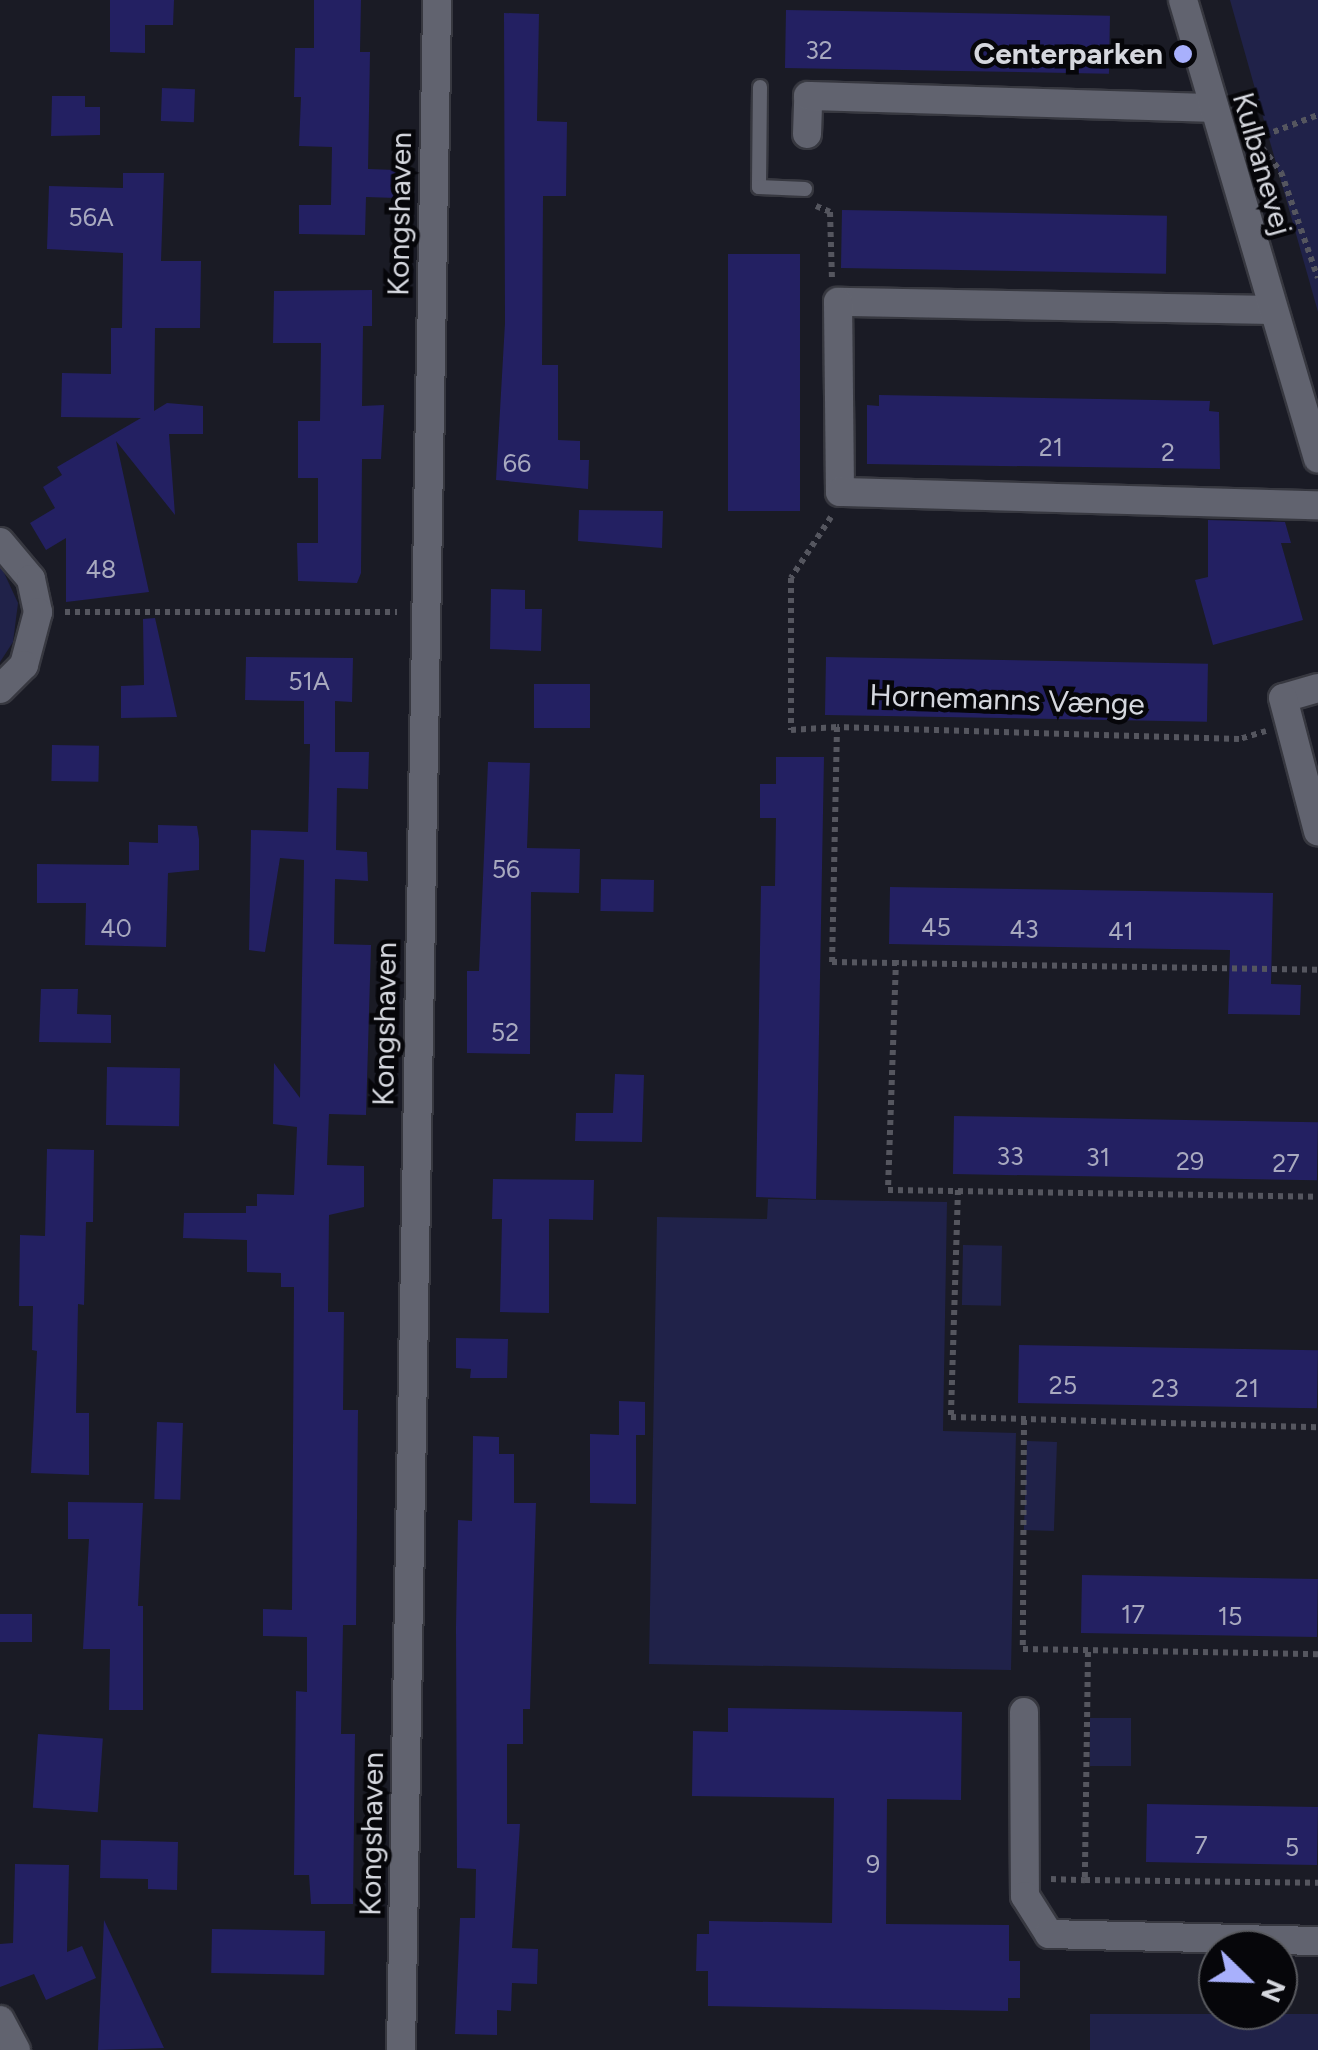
<!DOCTYPE html>
<meta charset="utf-8">
<style>
body{margin:0}
#map{position:relative;width:1318px;height:2050px;overflow:hidden;background:#1a1b25;font-family:Figtree,sans-serif}
div>[style]{position:absolute}
[style*='--x']{left:calc(var(--x)*1px);top:calc(var(--y)*1px);width:calc(var(--w)*1px);rotate:calc(var(--a)*1deg)}
.green>*{inset:0;background:#202249;transform-origin:0 0}
.building>*{inset:0;background:#232062;transform-origin:0 0}
.path>*{height:6px;margin-top:-3px;transform-origin:0;background:repeating-linear-gradient(90deg,#55565f 0 5px,transparent 0 10px)}
.roads{filter:drop-shadow(2px 0 #373840) drop-shadow(-2px 0 #373840) drop-shadow(0 2px #373840) drop-shadow(0 -2px #373840)}
.service>*{height:14px;margin:-7px;padding:0 7px;transform-origin:7px;border-radius:7px;background:#61636f}
.minor>*{height:28px;margin:-14px;padding:0 14px;transform-origin:14px;border-radius:14px;background:#61636f}
.tertiary>*{height:28px;margin:-14px;padding:0 14px;transform-origin:14px;border-radius:14px;background:#61636f}
.dots>*{width:28px;height:28px;translate:-50% -50%;box-sizing:border-box;border:5px solid #06060a;border-radius:50%}
span{translate:-50% -50%;white-space:nowrap;text-align:center;line-height:1.15;-webkit-text-stroke:9px #06060a;paint-order:stroke}
.number-label{font-size:25px;color:#a8a9bf}
.number-label span{-webkit-text-stroke-width:0}
.poi-label{font-size:30px;color:#d5d7de;font-weight:700}
.right{translate:-100% -50%;text-align:right}
.street-label{font-size:30px;color:#d5d7de}
.north{position:absolute;left:1198px;top:1930px;width:100px;height:100px;box-sizing:border-box;background:#06060a;border:2px solid #595a5f;border-radius:50%;rotate:113deg;font-size:28px;font-weight:700;line-height:40px;text-align:center;color:#d5d7de}
.north::after{content:'';display:block;margin:auto;width:35px;height:45px;background:#a8b0fc;clip-path:polygon(50% 0,100% 100%,50% 72%,0 100%)}
</style>
<div id="map">
<div class="green">
<div style="clip-path:polygon(1230px 0,1318px 0,1318px 312px)"></div>
<div style="clip-path:polygon(0 564px,18px 603px,13px 642px,0 662px)"></div>
<div style="clip-path:polygon(768px 1199px,947px 1202px,943px 1431px,1016px 1433px,1011px 1670px,649px 1664px,657px 1217px,767px 1219px)"></div>
<div style="left:963px;top:1245px;width:39px;height:60px;rotate:1deg"></div>
<div style="left:1027px;top:1441px;width:30px;height:89px;rotate:2deg"></div>
<div style="left:1090px;top:1718px;width:41px;height:48px"></div>
<div style="left:1318px;top:2014px;width:36px;height:228px;rotate:90deg"></div>
</div>
<div class="building">
<div style="clip-path:polygon(110px 0,174px 0,173px 25px,145px 25px,145px 53px,110px 52px)"></div>
<div style="clip-path:polygon(314px 0,361px 0,360px 52px,370px 52px,368px 169px,396px 170px,396px 198px,366px 197px,365px 235px,299px 234px,299px 205px,331px 205px,332px 147px,299px 146px,301px 97px,294px 97px,295px 48px,314px 48px)"></div>
<div style="left:786px;top:10px;width:324px;height:58px;rotate:1deg"></div>
<div style="clip-path:polygon(504px 13px,539px 14px,537px 121px,567px 122px,566px 196px,543px 196px,542px 365px,558px 365px,558px 440px,580px 441px,580px 460px,589px 460px,588px 489px,496px 480px,505px 323px)"></div>
<div style="left:162px;top:88px;width:33px;height:33px;rotate:2deg"></div>
<div style="clip-path:polygon(52px 96px,85px 96px,85px 107px,100px 107px,100px 135px,51px 136px)"></div>
<div style="clip-path:polygon(123px 173px,164px 173px,161px 261px,201px 261px,200px 328px,155px 328px,154px 411px,167px 403px,203px 406px,203px 434px,169px 434px,175px 515px,116px 441px,149px 592px,66px 602px,66px 538px,46px 550px,30px 523px,55px 508px,43px 487px,62px 475px,57px 467px,141px 418px,61px 417px,62px 373px,111px 374px,111px 328px,122px 328px,123px 253px,47px 249px,49px 186px,123px 188px)"></div>
<div style="left:842px;top:210px;width:325px;height:58px;rotate:1deg"></div>
<div style="left:728px;top:254px;width:72px;height:257px"></div>
<div style="clip-path:polygon(372px 290px,372px 326px,363px 326px,362px 406px,384px 405px,381px 459px,362px 459px,361px 573px,357px 583px,298px 581px,297px 543px,318px 543px,318px 478px,298px 478px,298px 421px,320px 421px,321px 343px,273px 343px,274px 291px)"></div>
<div style="clip-path:polygon(879px 395px,1210px 401px,1209px 411px,1219px 412px,1220px 469px,867px 464px,867px 405px,879px 406px)"></div>
<div style="clip-path:polygon(579px 510px,663px 511px,662px 548px,578px 541px)"></div>
<div style="clip-path:polygon(1208px 520px,1285px 522px,1291px 543px,1281px 543px,1303px 620px,1213px 645px,1195px 580px,1208px 577px)"></div>
<div style="clip-path:polygon(491px 589px,525px 590px,525px 609px,542px 609px,541px 651px,490px 649px)"></div>
<div style="clip-path:polygon(155px 618px,177px 717px,121px 718px,121px 686px,144px 685px,143px 619px)"></div>
<div style="clip-path:polygon(246px 657px,353px 658px,352px 702px,335px 701px,335px 752px,369px 752px,368px 789px,337px 788px,336px 850px,367px 852px,368px 881px,335px 879px,334px 944px,371px 945px,366px 1115px,329px 1114px,327px 1165px,364px 1166px,364px 1207px,329px 1215px,328px 1312px,344px 1312px,343px 1410px,358px 1410px,356px 1625px,343px 1625px,341px 1734px,355px 1734px,353px 1904px,311px 1904px,309px 1875px,294px 1875px,296px 1691px,307px 1692px,307px 1637px,263px 1636px,263px 1609px,292px 1610px,294px 1287px,281px 1287px,281px 1273px,247px 1272px,247px 1240px,183px 1238px,184px 1213px,246px 1213px,246px 1206px,257px 1206px,257px 1194px,294px 1195px,297px 1127px,273px 1124px,274px 1063px,300px 1098px,304px 860px,280px 858px,265px 952px,249px 950px,251px 830px,308px 832px,310px 744px,304px 744px,304px 701px,245px 700px)"></div>
<div style="left:826px;top:657px;width:382px;height:58px;rotate:1deg"></div>
<div style="left:534px;top:684px;width:56px;height:44px"></div>
<div style="left:52px;top:745px;width:47px;height:36px;rotate:1deg"></div>
<div style="clip-path:polygon(776px 757px,824px 757px,816px 1199px,756px 1197px,761px 886px,775px 886px,776px 818px,760px 818px,760px 784px,776px 784px)"></div>
<div style="clip-path:polygon(488px 762px,530px 763px,527px 848px,580px 849px,579px 893px,531px 892px,530px 1054px,467px 1053px,467px 971px,479px 971px)"></div>
<div style="clip-path:polygon(158px 825px,197px 826px,199px 839px,199px 870px,168px 873px,166px 947px,85px 945px,86px 903px,37px 903px,37px 864px,129px 865px,129px 842px,158px 843px)"></div>
<div style="left:601px;top:879px;width:53px;height:32px;rotate:1deg"></div>
<div style="clip-path:polygon(890px 887px,1273px 893px,1271px 984px,1301px 985px,1300px 1015px,1228px 1014px,1230px 950px,889px 944px)"></div>
<div style="clip-path:polygon(41px 989px,78px 989px,77px 1014px,111px 1015px,111px 1043px,39px 1042px)"></div>
<div style="left:107px;top:1067px;width:73px;height:58px;rotate:1deg"></div>
<div style="clip-path:polygon(615px 1074px,644px 1075px,642px 1142px,575px 1141px,576px 1113px,613px 1113px)"></div>
<div style="left:954px;top:1116px;width:364px;height:58px;rotate:1deg"></div>
<div style="clip-path:polygon(47px 1149px,94px 1150px,93px 1222px,86px 1222px,84px 1305px,78px 1304px,76px 1413px,89px 1413px,89px 1475px,31px 1473px,37px 1351px,32px 1350px,33px 1306px,19px 1306px,20px 1235px,45px 1236px)"></div>
<div style="clip-path:polygon(493px 1179px,594px 1180px,593px 1220px,549px 1219px,549px 1313px,500px 1312px,502px 1219px,492px 1219px)"></div>
<div style="clip-path:polygon(456px 1338px,508px 1339px,507px 1378px,470px 1378px,471px 1369px,456px 1368px)"></div>
<div style="left:1019px;top:1345px;width:299px;height:58px;rotate:1deg"></div>
<div style="clip-path:polygon(619px 1401px,645px 1402px,645px 1435px,636px 1435px,636px 1504px,590px 1503px,590px 1434px,619px 1435px)"></div>
<div style="left:157px;top:1422px;width:26px;height:77px;rotate:2deg"></div>
<div style="clip-path:polygon(473px 1436px,499px 1437px,499px 1454px,514px 1454px,514px 1503px,536px 1503px,530px 1709px,523px 1709px,523px 1744px,507px 1744px,507px 1824px,520px 1824px,512px 1948px,538px 1949px,537px 1984px,512px 1983px,511px 2011px,497px 2010px,497px 2035px,455px 2034px,460px 1918px,475px 1918px,476px 1869px,457px 1868px,456px 1627px,458px 1520px,472px 1521px)"></div>
<div style="clip-path:polygon(68px 1502px,143px 1503px,138px 1606px,143px 1606px,143px 1710px,109px 1710px,110px 1649px,83px 1649px,89px 1539px,68px 1539px)"></div>
<div style="left:1082px;top:1575px;width:236px;height:58px;rotate:1deg"></div>
<div style="left:0;top:1614px;width:32px;height:28px"></div>
<div style="clip-path:polygon(728px 1708px,962px 1712px,961px 1800px,887px 1799px,886px 1924px,1009px 1925px,1009px 1961px,1020px 1961px,1020px 1998px,1008px 1998px,1008px 2011px,708px 2006px,708px 1971px,696px 1971px,697px 1934px,709px 1934px,709px 1921px,832px 1923px,834px 1798px,692px 1796px,693px 1731px,728px 1732px)"></div>
<div style="left:38px;top:1734px;width:65px;height:74px;rotate:4deg"></div>
<div style="left:1147px;top:1804px;width:171px;height:58px;rotate:1deg"></div>
<div style="clip-path:polygon(101px 1840px,178px 1842px,177px 1890px,148px 1889px,148px 1879px,100px 1878px)"></div>
<div style="clip-path:polygon(15px 1864px,69px 1865px,67px 1952px,82px 1946px,96px 1978px,46px 2000px,34px 1974px,0 1987px,0 1944px,13px 1943px)"></div>
<div style="clip-path:polygon(104px 1920px,164px 2048px,98px 2050px)"></div>
<div style="left:212px;top:1929px;width:113px;height:44px;rotate:1deg"></div>
</div>
<div class="path">
<div style="--x:1255;--y:139;--w:67;--a:-20.9"></div>
<div style="--x:1256;--y:140;--w:41;--a:52"></div>
<div style="--x:1281;--y:172;--w:112;--a:70.8"></div>
<div style="--x:816;--y:206;--w:15;--a:23"></div>
<div style="--x:830;--y:212;--w:66;--a:88.3"></div>
<div style="--x:831;--y:517;--w:73;--a:123.3"></div>
<div style="--x:791;--y:578;--w:152;--a:90"></div>
<div style="--x:791;--y:730;--w:46;--a:-3.7"></div>
<div style="--x:65;--y:612;--w:332;--a:0"></div>
<div style="--x:1266;--y:731;--w:28;--a:163"></div>
<div style="--x:1239;--y:739;--w:402;--a:-178.3"></div>
<div style="--x:837;--y:727;--w:235;--a:91.2"></div>
<div style="--x:832;--y:962;--w:486;--a:0.9"></div>
<div style="--x:896;--y:960;--w:230;--a:92"></div>
<div style="--x:888;--y:1190;--w:430;--a:0.9"></div>
<div style="--x:958;--y:1190;--w:227;--a:91.8"></div>
<div style="--x:951;--y:1417;--w:367;--a:1.6"></div>
<div style="--x:1024;--y:1420;--w:229;--a:90.3"></div>
<div style="--x:1023;--y:1649;--w:295;--a:1"></div>
<div style="--x:1088;--y:1652;--w:228;--a:90.8"></div>
<div style="--x:1085;--y:1880;--w:233;--a:0.7"></div>
<div style="--x:1051;--y:1879;--w:34;--a:2"></div>
</div>
<div class="roads">
<div class="service">
<div style="--x:760;--y:87;--w:100;--a:90.6"></div>
<div style="--x:759;--y:187;--w:46;--a:2.5"></div>
</div>
<div class="minor">
<div style="--x:807;--y:134;--w:38;--a:-88"></div>
<div style="--x:808;--y:96;--w:403;--a:1.7"></div>
<div style="--x:1271;--y:310;--w:433;--a:-178.9"></div>
<div style="--x:838;--y:302;--w:190;--a:89.4"></div>
<div style="--x:840;--y:492;--w:478;--a:1.6"></div>
<div style="--x:0;--y:542;--w:48;--a:50"></div>
<div style="--x:31;--y:579;--w:34;--a:78"></div>
<div style="--x:38;--y:612;--w:55;--a:104.8"></div>
<div style="--x:24;--y:665;--w:34;--a:135"></div>
<div style="--x:1318;--y:688;--w:36;--a:164"></div>
<div style="--x:1283;--y:698;--w:138;--a:75.3"></div>
<div style="--x:1024;--y:1712;--w:184;--a:89.7"></div>
<div style="--x:1025;--y:1896;--w:45;--a:57.7"></div>
<div style="--x:1049;--y:1934;--w:269;--a:1.5"></div>
<div style="--x:0;--y:2020;--w:34;--a:62"></div>
<div style="--x:401;--y:2050;--w:2050;--a:-88.99"></div>
</div>
<div class="tertiary">
<div style="--x:1183;--y:0;--w:478;--a:73.6"></div>
</div>
</div>
<div class="dots">
<div style="left:1183px;top:54px;background:#a8b0fc"></div>
</div>
<div class="number-label">
<span style="left:819px;top:50px">32</span>
<span style="left:91px;top:217px">56A</span>
<span style="left:1051px;top:447px">21</span>
<span style="left:1168px;top:452px">2</span>
<span style="left:517px;top:463px">66</span>
<span style="left:101px;top:569px">48</span>
<span style="left:309px;top:681px">51A</span>
<span style="left:506px;top:869px">56</span>
<span style="left:936px;top:927px">45</span>
<span style="left:116px;top:928px">40</span>
<span style="left:1024px;top:929px">43</span>
<span style="left:1121px;top:931px">41</span>
<span style="left:505px;top:1032px">52</span>
<span style="left:1010px;top:1156px">33</span>
<span style="left:1098px;top:1157px">31</span>
<span style="left:1190px;top:1161px">29</span>
<span style="left:1286px;top:1163px">27</span>
<span style="left:1063px;top:1385px">25</span>
<span style="left:1165px;top:1388px">23</span>
<span style="left:1247px;top:1388px">21</span>
<span style="left:1133px;top:1614px">17</span>
<span style="left:1230px;top:1616px">15</span>
<span style="left:1201px;top:1845px">7</span>
<span style="left:1292px;top:1847px">5</span>
<span style="left:873px;top:1864px">9</span>
</div>
<div class="poi-label">
<span class="right" style="left:1163px;top:54px">Centerparken</span>
</div>
<div class="street-label">
<span style="left:1262px;top:164px;rotate:74deg">Kulbanevej</span>
<span style="left:400px;top:214px;rotate:-89deg">Kongshaven</span>
<span style="left:1007px;top:700px;rotate:2deg">Hornemanns Vænge</span>
<span style="left:385px;top:1024px;rotate:-89deg">Kongshaven</span>
<span style="left:372px;top:1834px;rotate:-89deg">Kongshaven</span>
</div>
<div class="north">N</div>
</div>
